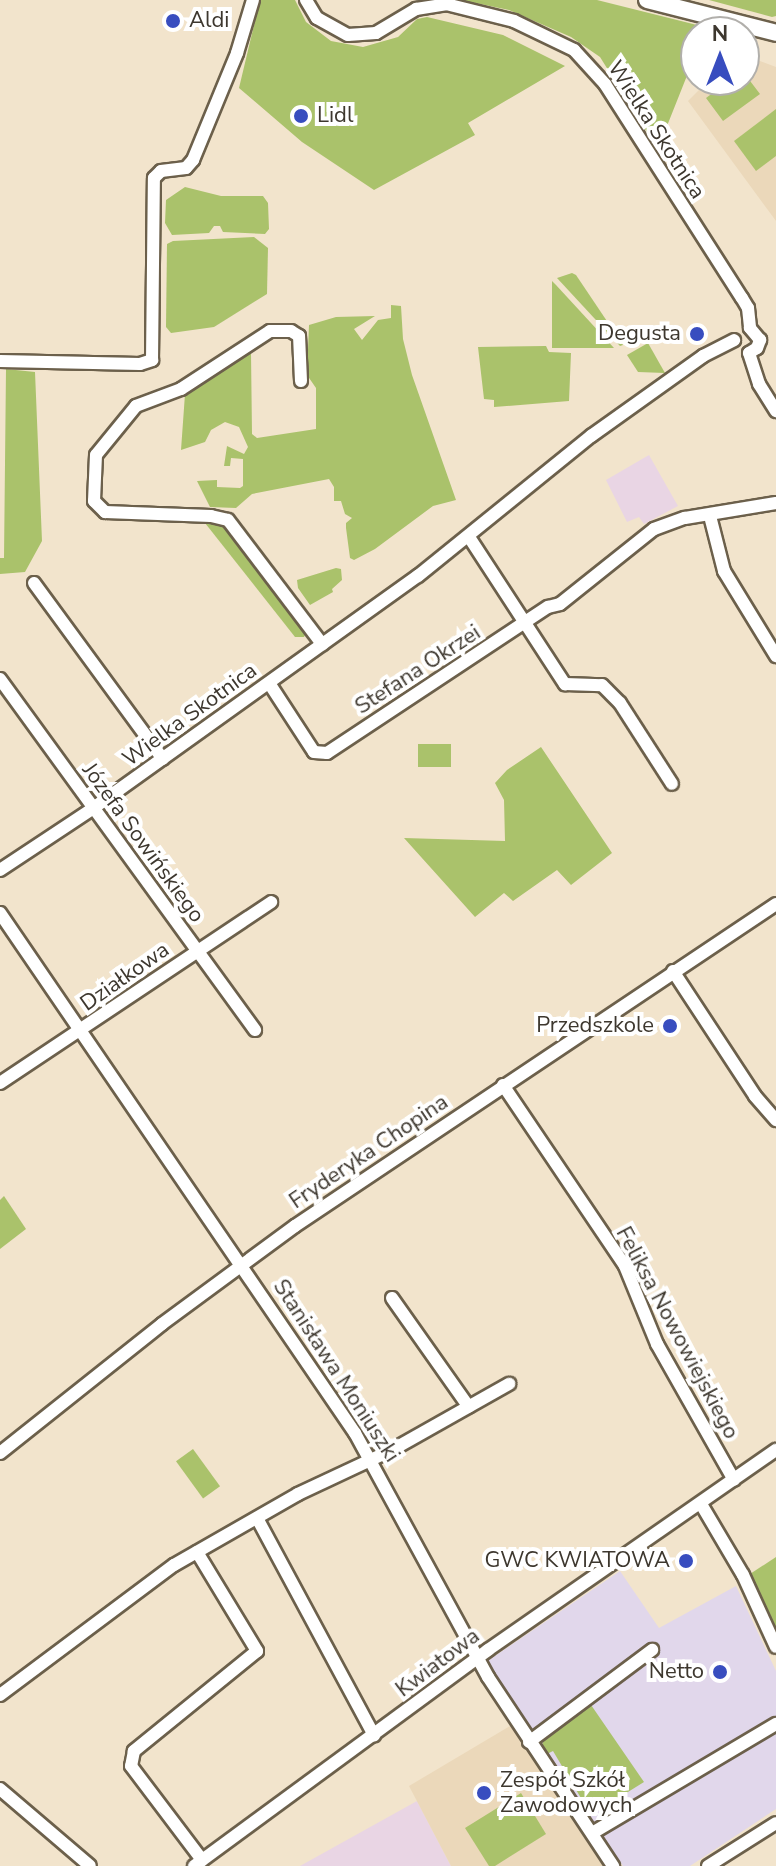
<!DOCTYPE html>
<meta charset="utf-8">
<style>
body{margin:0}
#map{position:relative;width:776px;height:1866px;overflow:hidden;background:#f2e4cc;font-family:"Nunito Sans",sans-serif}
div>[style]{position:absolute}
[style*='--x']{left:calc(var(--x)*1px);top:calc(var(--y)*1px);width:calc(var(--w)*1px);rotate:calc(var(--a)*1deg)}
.commercial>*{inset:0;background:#e1d7eb}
.industrial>*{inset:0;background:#e9d5e4}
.built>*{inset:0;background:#ebd8ba}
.green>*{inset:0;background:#aac26b;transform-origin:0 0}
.roads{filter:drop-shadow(2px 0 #6c604b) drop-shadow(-2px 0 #6c604b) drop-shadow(0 2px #6c604b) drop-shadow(0 -2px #6c604b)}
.minor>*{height:12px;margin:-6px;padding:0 6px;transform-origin:6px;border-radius:6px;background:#fff}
.major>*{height:16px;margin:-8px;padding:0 8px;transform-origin:8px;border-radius:8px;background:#fff}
.dots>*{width:22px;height:22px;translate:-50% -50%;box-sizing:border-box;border:4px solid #fff;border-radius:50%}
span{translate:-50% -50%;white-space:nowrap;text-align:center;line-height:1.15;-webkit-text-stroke:8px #fff;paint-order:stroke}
.poi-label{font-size:22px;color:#3d372e}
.left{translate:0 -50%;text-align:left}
.right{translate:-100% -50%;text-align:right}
.street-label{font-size:22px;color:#3d372e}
.north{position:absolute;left:680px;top:16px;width:80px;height:80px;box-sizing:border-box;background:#fff;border:2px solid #b1afab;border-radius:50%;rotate:0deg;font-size:22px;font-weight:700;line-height:32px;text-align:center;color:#3d372e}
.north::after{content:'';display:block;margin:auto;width:28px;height:36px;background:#384dbf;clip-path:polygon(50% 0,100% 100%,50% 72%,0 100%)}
</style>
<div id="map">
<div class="commercial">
<div style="clip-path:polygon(620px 1571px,659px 1628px,736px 1586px,776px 1671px,776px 1809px,690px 1866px,623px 1866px,486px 1662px)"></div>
</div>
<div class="industrial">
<div style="clip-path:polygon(649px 455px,678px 506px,644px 524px,639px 517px,627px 522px,606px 480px)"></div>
<div style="clip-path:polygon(417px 1801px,451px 1866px,300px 1866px)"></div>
</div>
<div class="built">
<div style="clip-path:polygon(744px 55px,776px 67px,776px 221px,688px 101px,709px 80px,744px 80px)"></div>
<div style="clip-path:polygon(510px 1726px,603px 1866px,451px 1866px,409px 1786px)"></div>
</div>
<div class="green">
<div style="clip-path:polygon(260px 0,295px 0,306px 22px,331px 41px,363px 47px,398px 37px,417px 19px,427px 17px,503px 35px,565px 66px,468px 123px,475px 135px,374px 190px,302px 142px,239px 88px)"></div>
<div style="clip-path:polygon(461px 0,597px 0,717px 30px,696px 32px,696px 53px,665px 131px,650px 137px,600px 57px,571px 37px,509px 10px)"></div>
<div style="clip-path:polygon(709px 0,776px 0,776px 16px,772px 17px)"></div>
<div style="clip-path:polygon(744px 73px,760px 94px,723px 121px,706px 98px,730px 80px,744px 80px)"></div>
<div style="clip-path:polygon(776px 109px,776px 156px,756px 171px,734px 141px)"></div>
<div style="clip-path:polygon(185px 187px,221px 196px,263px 196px,268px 203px,269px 229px,265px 234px,223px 232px,220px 226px,214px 226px,209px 233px,172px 235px,165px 223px,166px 200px)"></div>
<div style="clip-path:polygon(254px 237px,268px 248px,267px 294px,214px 327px,171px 333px,166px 327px,167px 244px,173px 241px)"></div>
<div style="clip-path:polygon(572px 273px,576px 275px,623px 345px,620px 346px,557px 278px)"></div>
<div style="clip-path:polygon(552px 281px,556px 285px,614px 348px,552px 348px)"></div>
<div style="clip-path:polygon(391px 305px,401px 306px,403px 339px,412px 375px,456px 500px,433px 506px,375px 549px,354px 560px,350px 558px,346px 528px,346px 523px,352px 518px,345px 514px,341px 501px,334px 501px,334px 487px,329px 479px,252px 494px,236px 508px,210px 507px,197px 481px,217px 480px,217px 487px,240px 488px,243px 486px,243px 459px,231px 458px,230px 466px,224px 466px,227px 446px,244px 454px,248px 447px,239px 427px,225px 422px,211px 430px,205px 442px,181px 450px,185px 394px,247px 352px,251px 353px,252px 434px,257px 438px,316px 429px,316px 388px,307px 375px,309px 325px,336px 317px,375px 316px,354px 329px,362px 340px,378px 320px,391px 318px)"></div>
<div style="clip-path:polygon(648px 343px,665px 373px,638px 372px,627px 355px)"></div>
<div style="clip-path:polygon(546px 346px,549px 352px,571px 353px,569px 401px,494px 407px,494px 400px,484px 399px,478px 347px)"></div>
<div style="clip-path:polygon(6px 369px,35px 372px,42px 541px,25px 572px,0 574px,0 558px,4px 558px)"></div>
<div style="clip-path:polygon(210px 520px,228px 526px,306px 633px,304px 637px,295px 637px,205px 523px)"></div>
<div style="clip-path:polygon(336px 568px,341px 569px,342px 580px,332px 589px,333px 592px,310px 605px,298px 588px,297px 580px)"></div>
<div style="left:451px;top:744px;width:23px;height:33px;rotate:90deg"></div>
<div style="clip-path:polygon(541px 747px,612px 853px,571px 885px,557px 870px,513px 901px,504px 893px,475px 917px,404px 838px,505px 841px,504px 800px,495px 783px,507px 770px)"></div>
<div style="clip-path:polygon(4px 1196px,26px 1229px,0 1249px,0 1200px)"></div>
<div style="left:193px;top:1449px;width:46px;height:21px;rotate:54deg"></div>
<div style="clip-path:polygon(776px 1557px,776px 1634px,750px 1574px)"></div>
<div style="clip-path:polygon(589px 1702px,644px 1782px,591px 1815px,553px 1751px,545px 1755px,542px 1745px,545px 1737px)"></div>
<div style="clip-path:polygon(521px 1793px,546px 1834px,495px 1866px,489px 1866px,465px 1828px)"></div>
</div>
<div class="roads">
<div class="minor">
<div style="--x:306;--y:0;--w:21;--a:59"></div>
<div style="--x:317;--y:18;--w:35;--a:29"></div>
<div style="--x:348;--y:35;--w:28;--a:-4"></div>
<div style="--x:376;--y:33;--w:47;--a:-31"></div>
<div style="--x:416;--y:9;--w:30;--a:-9"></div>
<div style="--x:446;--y:4;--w:70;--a:14"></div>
<div style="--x:514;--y:21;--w:67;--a:25.8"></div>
<div style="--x:574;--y:50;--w:46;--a:47.6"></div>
<div style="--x:605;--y:84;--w:254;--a:57.4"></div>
<div style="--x:742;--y:298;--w:12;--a:59"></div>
<div style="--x:748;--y:308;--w:20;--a:84"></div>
<div style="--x:749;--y:353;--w:33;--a:72"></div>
<div style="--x:759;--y:384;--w:32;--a:58"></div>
<div style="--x:749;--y:353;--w:9;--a:-32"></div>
<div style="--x:757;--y:348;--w:9;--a:-69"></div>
<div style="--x:760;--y:340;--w:16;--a:-130"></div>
<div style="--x:0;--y:361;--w:140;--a:1.2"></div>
<div style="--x:140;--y:364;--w:13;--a:-18"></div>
<div style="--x:152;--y:360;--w:182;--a:-89.4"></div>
<div style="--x:154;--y:178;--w:10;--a:-45"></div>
<div style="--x:161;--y:171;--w:25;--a:-7"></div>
<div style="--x:186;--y:168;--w:11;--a:-49"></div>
<div style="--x:193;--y:160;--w:116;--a:-67.6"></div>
<div style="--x:237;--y:53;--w:55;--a:-73.2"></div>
<div style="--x:301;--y:381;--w:45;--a:-92.5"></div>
<div style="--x:299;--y:336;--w:9;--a:-148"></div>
<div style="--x:291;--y:331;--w:21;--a:180"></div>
<div style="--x:270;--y:331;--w:106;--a:146.9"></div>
<div style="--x:181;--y:389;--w:48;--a:159.3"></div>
<div style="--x:136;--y:406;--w:63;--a:129.2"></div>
<div style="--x:96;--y:455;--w:46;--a:92.5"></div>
<div style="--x:94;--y:501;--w:16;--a:45"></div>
<div style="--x:105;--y:512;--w:106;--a:2.2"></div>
<div style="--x:211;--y:516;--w:17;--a:13"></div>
<div style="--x:228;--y:520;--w:156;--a:52.8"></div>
<div style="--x:710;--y:516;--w:57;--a:75.7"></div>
<div style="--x:724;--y:571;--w:100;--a:58.5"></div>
<div style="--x:469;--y:537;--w:176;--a:56.9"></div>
<div style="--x:565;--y:684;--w:37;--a:2"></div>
<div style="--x:602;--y:685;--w:25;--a:45"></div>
<div style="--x:620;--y:703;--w:96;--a:57.3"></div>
<div style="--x:34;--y:583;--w:218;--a:53.8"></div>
<div style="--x:0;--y:679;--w:434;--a:54"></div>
<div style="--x:269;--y:683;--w:82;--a:56.9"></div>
<div style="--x:314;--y:752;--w:13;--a:4"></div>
<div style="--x:327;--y:753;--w:265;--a:-33.5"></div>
<div style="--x:548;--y:607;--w:12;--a:-14"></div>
<div style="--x:560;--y:604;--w:120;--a:-38.6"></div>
<div style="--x:654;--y:529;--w:33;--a:-20"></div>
<div style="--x:685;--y:518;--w:92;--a:-9.4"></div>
<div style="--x:0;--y:870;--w:110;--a:-33.5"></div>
<div style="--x:92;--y:809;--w:401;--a:-35.6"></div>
<div style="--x:418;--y:576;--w:223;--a:-39"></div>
<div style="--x:591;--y:436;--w:138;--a:-35.5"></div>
<div style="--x:703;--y:356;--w:35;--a:-27"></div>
<div style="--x:0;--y:913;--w:630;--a:55.68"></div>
<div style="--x:355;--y:1433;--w:278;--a:61.4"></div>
<div style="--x:488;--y:1677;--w:227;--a:56.5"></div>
<div style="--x:673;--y:971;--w:149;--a:56.7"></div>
<div style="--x:755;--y:1096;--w:32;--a:49"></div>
<div style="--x:0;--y:1083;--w:326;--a:-33.7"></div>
<div style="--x:503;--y:1085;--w:218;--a:56"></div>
<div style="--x:625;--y:1266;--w:84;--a:67.7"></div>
<div style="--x:657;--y:1344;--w:156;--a:60.5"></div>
<div style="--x:392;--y:1298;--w:133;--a:54.8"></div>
<div style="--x:0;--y:1453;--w:207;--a:-38.5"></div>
<div style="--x:162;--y:1324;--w:165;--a:-36.4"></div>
<div style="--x:295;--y:1226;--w:579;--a:-33.8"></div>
<div style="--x:701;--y:1504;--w:82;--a:59.4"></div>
<div style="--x:743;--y:1575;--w:79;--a:65.4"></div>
<div style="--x:257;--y:1518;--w:247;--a:61.7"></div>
<div style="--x:197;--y:1552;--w:116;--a:58.8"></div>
<div style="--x:257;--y:1651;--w:159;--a:140.9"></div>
<div style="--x:134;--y:1751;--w:15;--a:101"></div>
<div style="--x:131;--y:1766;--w:118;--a:52.9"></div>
<div style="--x:0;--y:1695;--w:217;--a:-36.8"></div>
<div style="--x:174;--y:1565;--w:143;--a:-29.8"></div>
<div style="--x:298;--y:1494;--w:102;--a:-25.1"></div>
<div style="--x:390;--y:1451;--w:137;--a:-29.4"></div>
<div style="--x:529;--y:1742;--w:154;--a:-36.8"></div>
<div style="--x:0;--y:1789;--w:118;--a:40.5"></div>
<div style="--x:594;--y:1832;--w:212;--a:-30.7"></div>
<div style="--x:194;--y:1866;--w:365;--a:-36.3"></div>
<div style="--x:488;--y:1650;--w:351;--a:-34.8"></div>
<div style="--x:708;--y:1866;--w:80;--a:-32.3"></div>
</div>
<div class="major">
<div style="--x:647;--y:0;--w:133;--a:14.3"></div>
</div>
</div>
<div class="dots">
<div style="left:173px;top:21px;background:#384dbf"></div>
<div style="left:301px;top:116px;background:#384dbf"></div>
<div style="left:697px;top:334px;background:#384dbf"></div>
<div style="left:670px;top:1026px;background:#384dbf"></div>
<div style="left:686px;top:1561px;background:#384dbf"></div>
<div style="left:720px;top:1672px;background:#384dbf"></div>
<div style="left:484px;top:1793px;background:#384dbf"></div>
</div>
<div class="poi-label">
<span class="left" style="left:189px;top:21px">Aldi</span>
<span class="left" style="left:317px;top:116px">Lidl</span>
<span class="right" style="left:681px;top:334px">Degusta</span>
<span class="right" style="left:654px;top:1026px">Przedszkole</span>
<span class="right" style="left:670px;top:1561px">GWC KWIATOWA</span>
<span class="right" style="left:704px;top:1672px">Netto</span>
<span class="left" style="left:500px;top:1793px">Zespół Szkół<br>Zawodowych</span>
</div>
<div class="street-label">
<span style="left:656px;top:130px;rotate:57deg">Wielka Skotnica</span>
<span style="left:418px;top:670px;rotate:-33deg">Stefana Okrzei</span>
<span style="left:190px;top:715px;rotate:-36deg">Wielka Skotnica</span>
<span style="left:143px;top:843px;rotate:54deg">Józefa Sowińskiego</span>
<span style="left:125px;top:977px;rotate:-35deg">Działkowa</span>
<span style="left:369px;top:1152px;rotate:-34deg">Fryderyka Chopina</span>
<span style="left:677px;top:1333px;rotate:62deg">Feliksa Nowowiejskiego</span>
<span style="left:336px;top:1371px;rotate:57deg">Stanisława Moniuszki</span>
<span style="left:438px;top:1663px;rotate:-37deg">Kwiatowa</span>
</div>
<div class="north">N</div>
</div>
